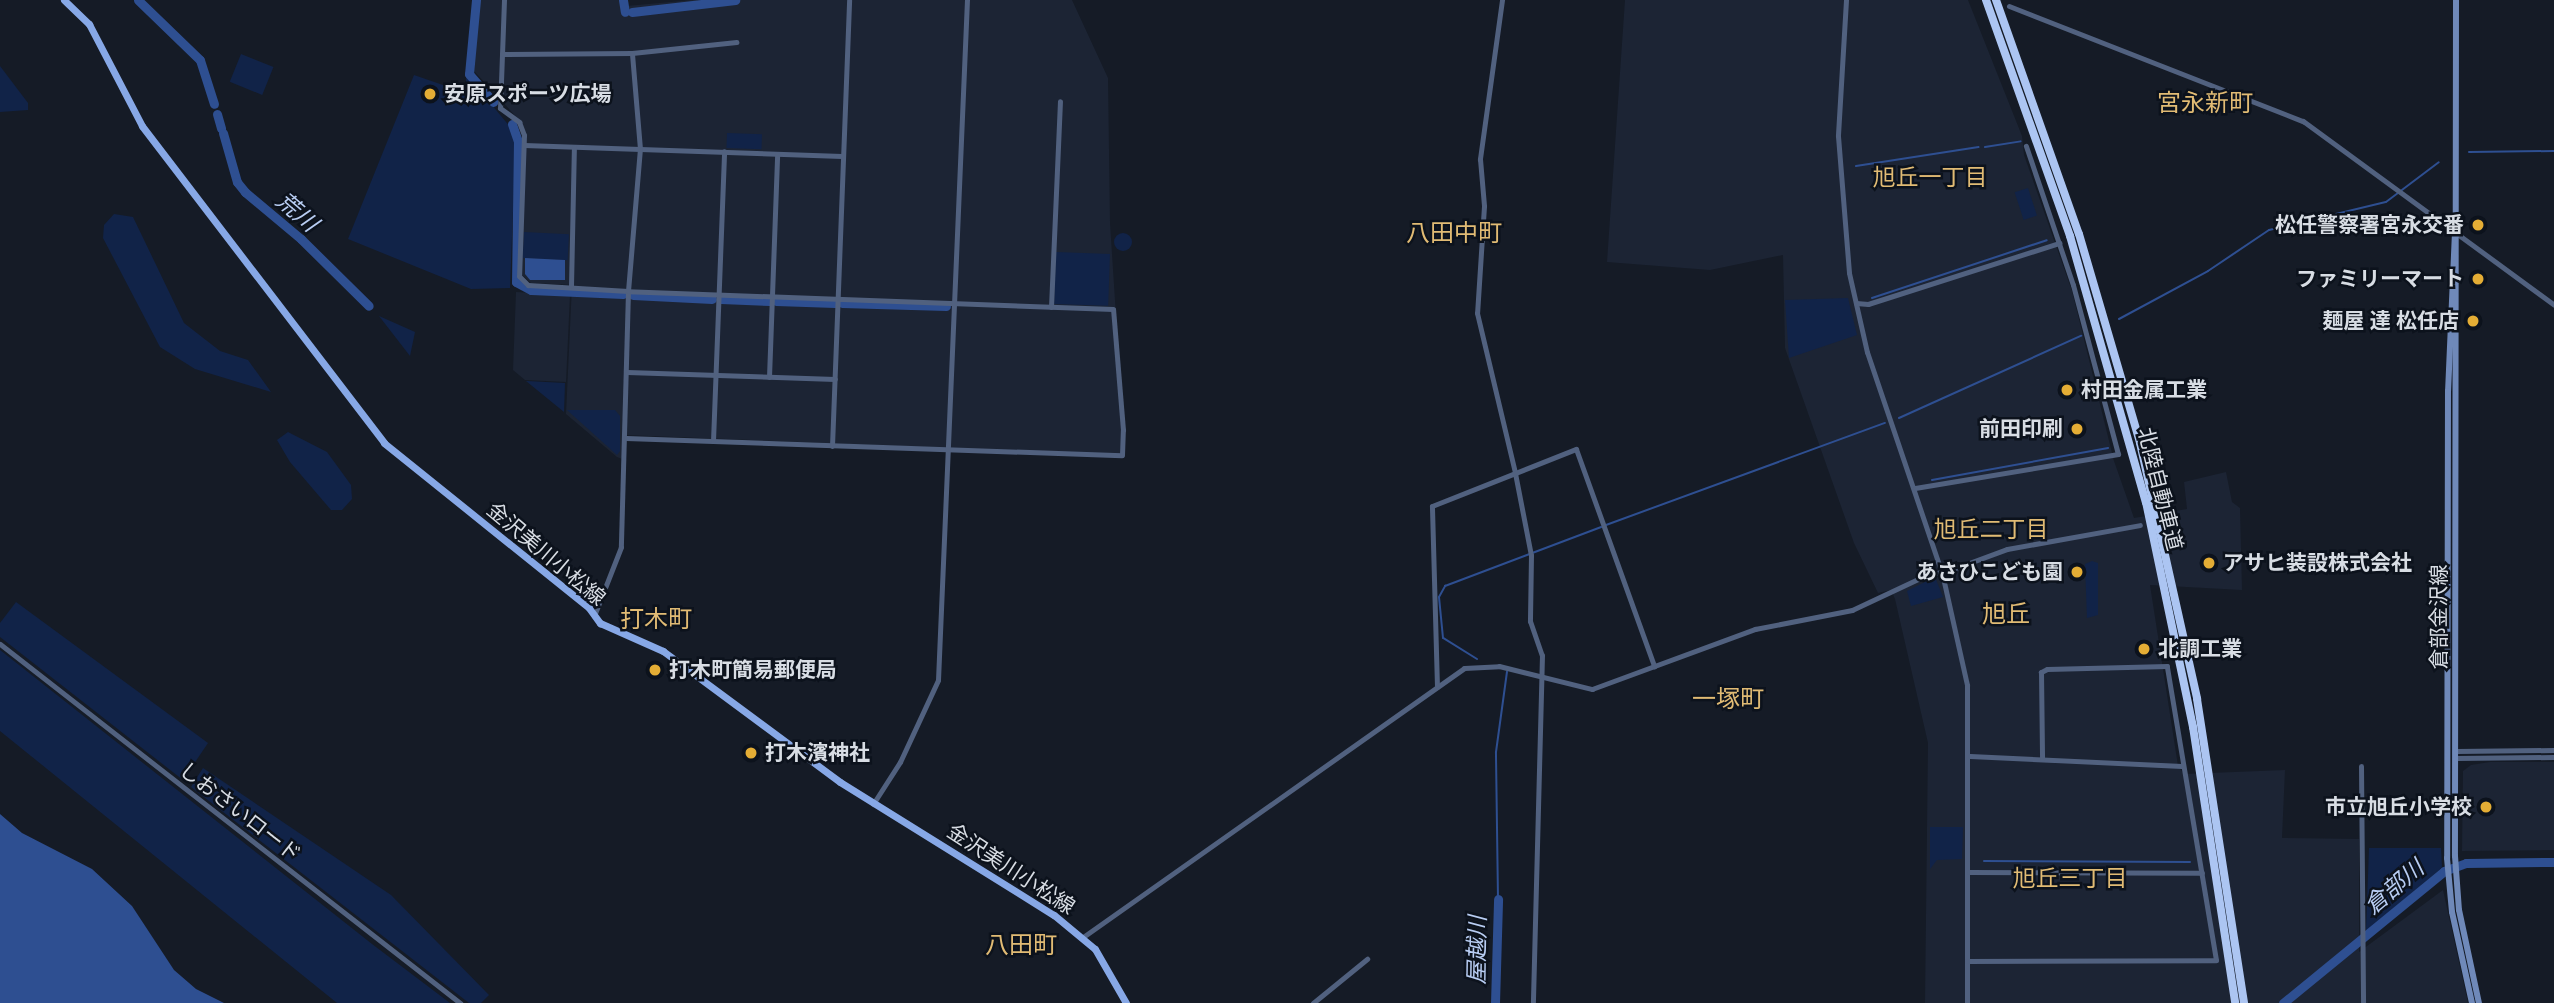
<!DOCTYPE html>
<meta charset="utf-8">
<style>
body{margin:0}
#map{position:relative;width:2554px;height:1003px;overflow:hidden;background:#151b26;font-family:"Space Grotesk","Noto Sans JP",sans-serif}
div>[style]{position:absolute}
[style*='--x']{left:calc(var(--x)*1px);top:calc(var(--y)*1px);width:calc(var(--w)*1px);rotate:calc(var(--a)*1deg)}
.built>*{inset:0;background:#1c2434}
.green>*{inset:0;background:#112348;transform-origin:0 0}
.round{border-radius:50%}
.water>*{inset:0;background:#2e4f91}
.stream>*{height:2px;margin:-1px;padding:0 1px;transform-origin:1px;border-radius:1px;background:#2e4f91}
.river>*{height:9px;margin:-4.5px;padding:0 4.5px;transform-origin:4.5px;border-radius:4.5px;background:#2e4f91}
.tertiary>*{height:5px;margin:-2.5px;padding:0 2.5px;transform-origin:2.5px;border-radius:2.5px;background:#51617f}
.secondary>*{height:6px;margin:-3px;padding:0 3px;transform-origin:3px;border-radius:3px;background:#6f89b9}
.primary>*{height:7px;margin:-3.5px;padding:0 3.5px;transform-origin:3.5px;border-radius:3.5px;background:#87a8e6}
.motorway>*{height:8px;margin:-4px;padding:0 4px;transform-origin:4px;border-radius:4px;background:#acc5f2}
.dots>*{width:19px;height:19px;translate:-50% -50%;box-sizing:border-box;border:4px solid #0c121c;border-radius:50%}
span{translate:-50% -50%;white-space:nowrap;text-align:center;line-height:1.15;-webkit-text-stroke:5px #0c121c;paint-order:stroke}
.poi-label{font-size:21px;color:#d8dde4;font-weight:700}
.left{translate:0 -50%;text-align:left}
.right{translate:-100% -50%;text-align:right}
.street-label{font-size:21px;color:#d8dde4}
.neighbourhood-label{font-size:23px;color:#e1bb74}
.water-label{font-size:23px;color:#b8cdf3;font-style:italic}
.quarter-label{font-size:24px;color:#e1bb74}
</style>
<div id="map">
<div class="built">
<div style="clip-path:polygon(479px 0,625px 0,626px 6px,693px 0,1072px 0,1108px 78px,1110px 223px,1125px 455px,623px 435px,622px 459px,617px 457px,566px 414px,572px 285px,531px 283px,521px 274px,526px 149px,521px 122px,474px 71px)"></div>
<div style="clip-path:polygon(1625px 0,1968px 0,2022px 136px,2024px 155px,2072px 291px,2114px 461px,2134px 518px,2187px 509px,2184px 482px,2226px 472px,2232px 502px,2240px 508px,2242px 590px,2150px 585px,2178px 766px,2184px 774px,2285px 770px,2282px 838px,2359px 839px,2359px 952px,2443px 890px,2468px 1003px,1925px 1003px,1928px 743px,1895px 599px,1891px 590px,1878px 593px,1854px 543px,1785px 348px,1783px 255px,1710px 270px,1607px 262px)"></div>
<div style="clip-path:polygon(516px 292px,570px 295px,566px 382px,525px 380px,513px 370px)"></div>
<div style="clip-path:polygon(2490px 762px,2554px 762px,2554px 850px,2462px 851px,2463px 771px,2471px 765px)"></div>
</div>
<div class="green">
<div style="left:241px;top:54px;width:35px;height:30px;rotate:22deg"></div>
<div style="clip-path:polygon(0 66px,28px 103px,28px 110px,0 112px)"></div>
<div style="clip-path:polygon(466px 74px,516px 134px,510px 288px,471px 289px,348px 239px,414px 75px,466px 93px)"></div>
<div style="left:727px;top:133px;width:35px;height:15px;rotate:2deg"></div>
<div style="left:2028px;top:188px;width:29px;height:14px;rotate:72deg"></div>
<div style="clip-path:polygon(114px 214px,133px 217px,184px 323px,220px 351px,248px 360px,271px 392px,195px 369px,160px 347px,103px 238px,104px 225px)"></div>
<div style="left:524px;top:232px;width:45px;height:26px;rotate:3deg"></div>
<div class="round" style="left:1114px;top:233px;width:18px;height:18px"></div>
<div style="left:1056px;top:252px;width:54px;height:52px;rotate:2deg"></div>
<div style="clip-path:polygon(1848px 298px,1857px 335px,1789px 358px,1785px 300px)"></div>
<div style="clip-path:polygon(379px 316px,415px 332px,410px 356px)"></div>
<div style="clip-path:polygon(527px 381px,565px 383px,564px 412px,526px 381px)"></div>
<div style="clip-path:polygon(567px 410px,615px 410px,620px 416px,620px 451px,617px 455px)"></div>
<div style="clip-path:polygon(288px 432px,327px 452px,351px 485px,352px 499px,342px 510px,331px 510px,290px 462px,277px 440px)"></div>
<div style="clip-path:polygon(2092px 561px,2098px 563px,2098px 615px,2087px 618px,2085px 564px)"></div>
<div style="clip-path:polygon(1935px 577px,1943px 597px,1911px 606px,1907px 591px)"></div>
<div style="clip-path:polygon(16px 602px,208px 743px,183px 780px,0 637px,0 623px)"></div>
<div style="clip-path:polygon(0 650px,372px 944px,450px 1003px,337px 1003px,306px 978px,0 731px)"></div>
<div style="clip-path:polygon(203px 768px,391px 895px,489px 995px,481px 1003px,469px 1003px,191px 787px)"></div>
<div style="clip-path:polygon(1930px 827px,1963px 827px,1962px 859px,1937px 860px,1930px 869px)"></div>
<div style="clip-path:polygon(2369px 848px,2441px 848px,2442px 868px,2366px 931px)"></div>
</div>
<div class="water">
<div style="clip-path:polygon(525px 258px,565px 260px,565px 280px,530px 280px,525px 274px)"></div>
<div style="clip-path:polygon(0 814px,22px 833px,92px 869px,132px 906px,174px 970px,196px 989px,224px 1003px,0 1003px)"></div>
</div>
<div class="stream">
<div style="--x:1985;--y:147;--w:36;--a:-9"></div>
<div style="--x:2469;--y:152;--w:85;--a:-0.7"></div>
<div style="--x:1856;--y:166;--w:124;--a:-8.8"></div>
<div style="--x:1872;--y:298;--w:184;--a:-18.3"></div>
<div style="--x:2119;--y:319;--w:101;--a:-28.3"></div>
<div style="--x:2208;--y:271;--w:73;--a:-33.9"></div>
<div style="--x:2269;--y:230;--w:120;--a:-13.5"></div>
<div style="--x:2386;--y:202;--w:66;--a:-37"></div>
<div style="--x:1899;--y:418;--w:200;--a:-24.3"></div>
<div style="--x:1932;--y:480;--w:179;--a:-10.3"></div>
<div style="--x:1606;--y:525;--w:297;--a:-20.1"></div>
<div style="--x:1477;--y:659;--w:40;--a:-148"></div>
<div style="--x:1443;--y:638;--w:41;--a:-95.6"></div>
<div style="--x:1439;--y:597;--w:13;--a:-61"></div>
<div style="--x:1445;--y:586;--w:167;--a:-20.7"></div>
<div style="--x:1984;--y:861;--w:206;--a:0.3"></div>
<div style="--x:1498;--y:899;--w:147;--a:-90.8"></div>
<div style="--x:1496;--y:752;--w:81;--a:-82.2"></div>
</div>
<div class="river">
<div style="--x:138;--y:0;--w:86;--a:44.1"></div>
<div style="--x:200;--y:60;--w:46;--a:72.3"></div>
<div style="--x:476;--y:0;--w:74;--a:95.4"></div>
<div style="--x:469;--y:74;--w:37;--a:49"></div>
<div style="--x:623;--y:0;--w:12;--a:81"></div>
<div style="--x:632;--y:12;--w:104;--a:-6.6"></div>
<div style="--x:217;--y:114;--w:15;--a:74"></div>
<div style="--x:512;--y:124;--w:18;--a:71"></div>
<div style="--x:518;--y:141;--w:141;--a:90.8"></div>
<div style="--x:516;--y:282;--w:17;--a:28"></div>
<div style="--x:531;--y:290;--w:92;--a:2.5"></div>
<div style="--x:223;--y:133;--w:51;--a:74.1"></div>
<div style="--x:237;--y:182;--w:13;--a:51"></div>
<div style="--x:245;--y:192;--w:73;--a:40"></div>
<div style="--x:301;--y:239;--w:95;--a:44.6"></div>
<div style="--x:633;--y:295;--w:79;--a:2.9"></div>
<div style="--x:721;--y:299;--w:49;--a:2.3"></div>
<div style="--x:776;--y:301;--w:59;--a:1.9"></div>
<div style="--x:842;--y:303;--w:104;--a:1.7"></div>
<div style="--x:1495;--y:1003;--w:104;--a:-88.3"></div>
<div style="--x:2283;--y:1003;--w:208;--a:-39.3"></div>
<div style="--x:2444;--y:871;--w:23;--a:-20"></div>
<div style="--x:2466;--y:863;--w:88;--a:-0.7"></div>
</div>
<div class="tertiary">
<div style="--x:504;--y:0;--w:108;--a:92.1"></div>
<div style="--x:500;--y:108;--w:24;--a:36"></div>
<div style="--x:519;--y:122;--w:14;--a:69"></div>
<div style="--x:524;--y:135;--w:141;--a:92"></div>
<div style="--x:519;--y:276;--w:13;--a:45"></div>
<div style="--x:528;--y:285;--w:100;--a:3.4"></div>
<div style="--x:628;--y:291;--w:256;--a:91.6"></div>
<div style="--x:621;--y:547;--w:74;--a:111.4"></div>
<div style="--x:1502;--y:0;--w:161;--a:97.9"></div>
<div style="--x:1480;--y:159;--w:47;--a:85.1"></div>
<div style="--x:1484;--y:206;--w:107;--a:93.7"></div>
<div style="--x:1477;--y:313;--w:164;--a:76.6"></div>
<div style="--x:1515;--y:473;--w:84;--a:79"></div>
<div style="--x:1531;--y:555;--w:66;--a:90.9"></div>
<div style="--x:1530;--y:621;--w:36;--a:71"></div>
<div style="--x:1542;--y:655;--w:348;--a:91.5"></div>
<div style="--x:1846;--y:0;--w:136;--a:93.4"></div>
<div style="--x:1838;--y:136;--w:137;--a:85.4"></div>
<div style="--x:1849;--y:273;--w:81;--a:77.2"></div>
<div style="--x:1867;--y:352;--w:233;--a:71.3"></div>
<div style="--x:1942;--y:573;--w:115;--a:77.4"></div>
<div style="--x:1967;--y:685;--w:318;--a:90"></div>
<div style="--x:2009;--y:6;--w:316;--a:21.4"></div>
<div style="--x:2303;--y:121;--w:311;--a:36.2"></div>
<div style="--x:502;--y:54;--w:130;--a:-0.4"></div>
<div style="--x:632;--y:53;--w:105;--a:-6"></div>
<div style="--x:524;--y:145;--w:318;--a:2"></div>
<div style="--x:571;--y:286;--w:139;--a:-88.8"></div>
<div style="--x:1856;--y:303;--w:12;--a:5"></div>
<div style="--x:1868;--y:304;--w:201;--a:-17.7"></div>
<div style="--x:1051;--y:307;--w:206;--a:-87.5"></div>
<div style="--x:627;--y:372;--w:208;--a:1.9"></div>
<div style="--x:769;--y:377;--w:223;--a:-87.9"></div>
<div style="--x:626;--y:438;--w:496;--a:2"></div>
<div style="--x:1122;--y:455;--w:25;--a:-88"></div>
<div style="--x:1123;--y:430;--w:121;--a:-94.7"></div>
<div style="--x:1113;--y:309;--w:485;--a:-177.9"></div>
<div style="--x:628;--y:291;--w:143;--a:-85.2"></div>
<div style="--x:640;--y:149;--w:96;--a:-94.8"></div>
<div style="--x:713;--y:441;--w:290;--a:-87.8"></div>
<div style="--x:832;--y:446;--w:446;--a:-87.8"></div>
<div style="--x:1915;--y:488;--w:206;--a:-9.5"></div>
<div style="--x:2118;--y:454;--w:175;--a:-104.9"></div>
<div style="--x:2073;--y:285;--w:147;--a:-108.7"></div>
<div style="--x:0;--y:644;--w:584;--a:37.97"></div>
<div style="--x:1437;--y:687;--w:181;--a:-91.6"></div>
<div style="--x:1432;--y:506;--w:155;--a:-21.6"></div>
<div style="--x:1576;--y:449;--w:231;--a:70.2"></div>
<div style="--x:2456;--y:751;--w:98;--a:-0.6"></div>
<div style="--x:1970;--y:756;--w:212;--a:2.7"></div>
<div style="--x:2456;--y:758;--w:98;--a:-0.6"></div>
<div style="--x:2361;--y:766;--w:237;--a:89.5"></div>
<div style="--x:873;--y:804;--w:50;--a:-57.3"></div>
<div style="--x:900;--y:762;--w:90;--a:-65.1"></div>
<div style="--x:938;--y:680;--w:681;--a:-87.56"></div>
<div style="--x:1969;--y:872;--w:233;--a:0.2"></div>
<div style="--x:1083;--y:937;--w:466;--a:-35.2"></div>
<div style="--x:1464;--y:668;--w:35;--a:-3"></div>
<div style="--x:1499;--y:666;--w:96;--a:13.9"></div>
<div style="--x:1592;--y:689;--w:174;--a:-20.2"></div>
<div style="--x:1755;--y:629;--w:99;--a:-11.1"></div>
<div style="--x:1852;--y:610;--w:87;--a:-25.1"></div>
<div style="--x:1931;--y:573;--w:11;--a:0"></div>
<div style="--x:1942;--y:573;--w:69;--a:-20.3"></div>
<div style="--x:2007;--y:549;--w:135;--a:-10.2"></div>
<div style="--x:1967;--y:961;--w:249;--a:-0.2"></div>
<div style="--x:2216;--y:960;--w:298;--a:-99.5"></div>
<div style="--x:2167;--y:666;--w:120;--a:178.6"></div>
<div style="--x:2047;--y:669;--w:7;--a:153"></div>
<div style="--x:2041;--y:672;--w:87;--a:89.3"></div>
<div style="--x:1313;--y:1003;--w:70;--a:-39.2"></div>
</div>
<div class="secondary">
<div style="--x:2456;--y:0;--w:856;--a:90.07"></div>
<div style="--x:2455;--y:856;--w:54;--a:85.8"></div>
<div style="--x:2459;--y:910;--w:95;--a:77.9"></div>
<div style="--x:2455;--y:232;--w:159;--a:92.5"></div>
<div style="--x:2448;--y:391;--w:467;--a:90.1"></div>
<div style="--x:2447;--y:858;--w:54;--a:84.7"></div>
<div style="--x:2452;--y:912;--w:93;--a:77.6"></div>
</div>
<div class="primary">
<div style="--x:64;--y:0;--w:35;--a:44"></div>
<div style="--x:89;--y:24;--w:115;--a:62.5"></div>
<div style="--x:142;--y:126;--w:399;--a:52.6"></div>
<div style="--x:384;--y:443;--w:263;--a:38.8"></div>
<div style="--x:589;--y:608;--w:19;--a:54"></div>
<div style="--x:600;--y:623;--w:69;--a:24"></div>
<div style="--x:663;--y:651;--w:220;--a:36.5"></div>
<div style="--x:840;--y:782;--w:252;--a:31.9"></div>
<div style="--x:1054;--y:915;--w:53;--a:39.7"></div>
<div style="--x:1095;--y:949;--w:62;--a:60.1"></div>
</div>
<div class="motorway">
<div style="--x:1986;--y:0;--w:251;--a:70.4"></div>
<div style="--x:2070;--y:236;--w:277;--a:74.1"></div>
<div style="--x:2146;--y:502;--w:230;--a:78.2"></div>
<div style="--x:2193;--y:727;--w:279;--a:81.3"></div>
<div style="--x:1996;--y:0;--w:248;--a:70.5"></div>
<div style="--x:2079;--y:234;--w:218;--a:73.7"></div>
<div style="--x:2140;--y:443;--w:262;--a:77.4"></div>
<div style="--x:2197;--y:699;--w:308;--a:81.2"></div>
</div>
<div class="dots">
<div style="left:430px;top:94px;background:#e4ad35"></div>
<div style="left:2478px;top:225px;background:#e4ad35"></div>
<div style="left:2478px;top:279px;background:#e4ad35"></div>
<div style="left:2473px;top:321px;background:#e4ad35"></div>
<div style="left:2067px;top:390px;background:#e4ad35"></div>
<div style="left:2077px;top:429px;background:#e4ad35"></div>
<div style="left:2209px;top:563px;background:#e4ad35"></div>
<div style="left:2077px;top:572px;background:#e4ad35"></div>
<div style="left:2144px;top:649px;background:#e4ad35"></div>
<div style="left:655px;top:670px;background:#e4ad35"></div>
<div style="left:751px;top:753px;background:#e4ad35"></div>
<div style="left:2486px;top:807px;background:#e4ad35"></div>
</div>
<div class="poi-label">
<span class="left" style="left:444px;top:94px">安原スポーツ広場</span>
<span class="right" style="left:2464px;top:225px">松任警察署宮永交番</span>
<span class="right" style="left:2464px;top:279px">ファミリーマート</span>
<span class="right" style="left:2459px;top:321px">麺屋 達 松任店</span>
<span class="left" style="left:2081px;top:390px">村田金属工業</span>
<span class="right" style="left:2063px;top:429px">前田印刷</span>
<span class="left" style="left:2223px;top:563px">アサヒ装設株式会社</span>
<span class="right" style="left:2063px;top:572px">あさひこども園</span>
<span class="left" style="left:2158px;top:649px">北調工業</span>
<span class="left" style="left:669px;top:670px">打木町簡易郵便局</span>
<span class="left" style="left:765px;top:753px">打木濱神社</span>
<span class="right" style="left:2472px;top:807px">市立旭丘小学校</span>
</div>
<div class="street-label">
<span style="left:2160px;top:489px;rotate:76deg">北陸自動車道</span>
<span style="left:546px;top:554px;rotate:40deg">金沢美川小松線</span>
<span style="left:2439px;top:617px;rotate:-90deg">倉部金沢線</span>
<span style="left:240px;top:812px;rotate:38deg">しおさいロード</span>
<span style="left:1011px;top:869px;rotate:33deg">金沢美川小松線</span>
</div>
<div class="neighbourhood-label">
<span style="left:1930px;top:177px">旭丘一丁目</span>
<span style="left:1991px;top:529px">旭丘二丁目</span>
<span style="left:2070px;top:878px">旭丘三丁目</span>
</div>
<div class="water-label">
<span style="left:297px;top:212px;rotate:41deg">荒川</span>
<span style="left:2394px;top:887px;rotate:-40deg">倉部川</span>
<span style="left:1477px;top:950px;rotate:-89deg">屋越川</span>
</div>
<div class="quarter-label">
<span style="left:2205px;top:103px">宮永新町</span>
<span style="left:1454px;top:233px">八田中町</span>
<span style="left:2006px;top:614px">旭丘</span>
<span style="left:656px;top:619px">打木町</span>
<span style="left:1728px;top:699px">一塚町</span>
<span style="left:1021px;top:945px">八田町</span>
</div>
</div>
